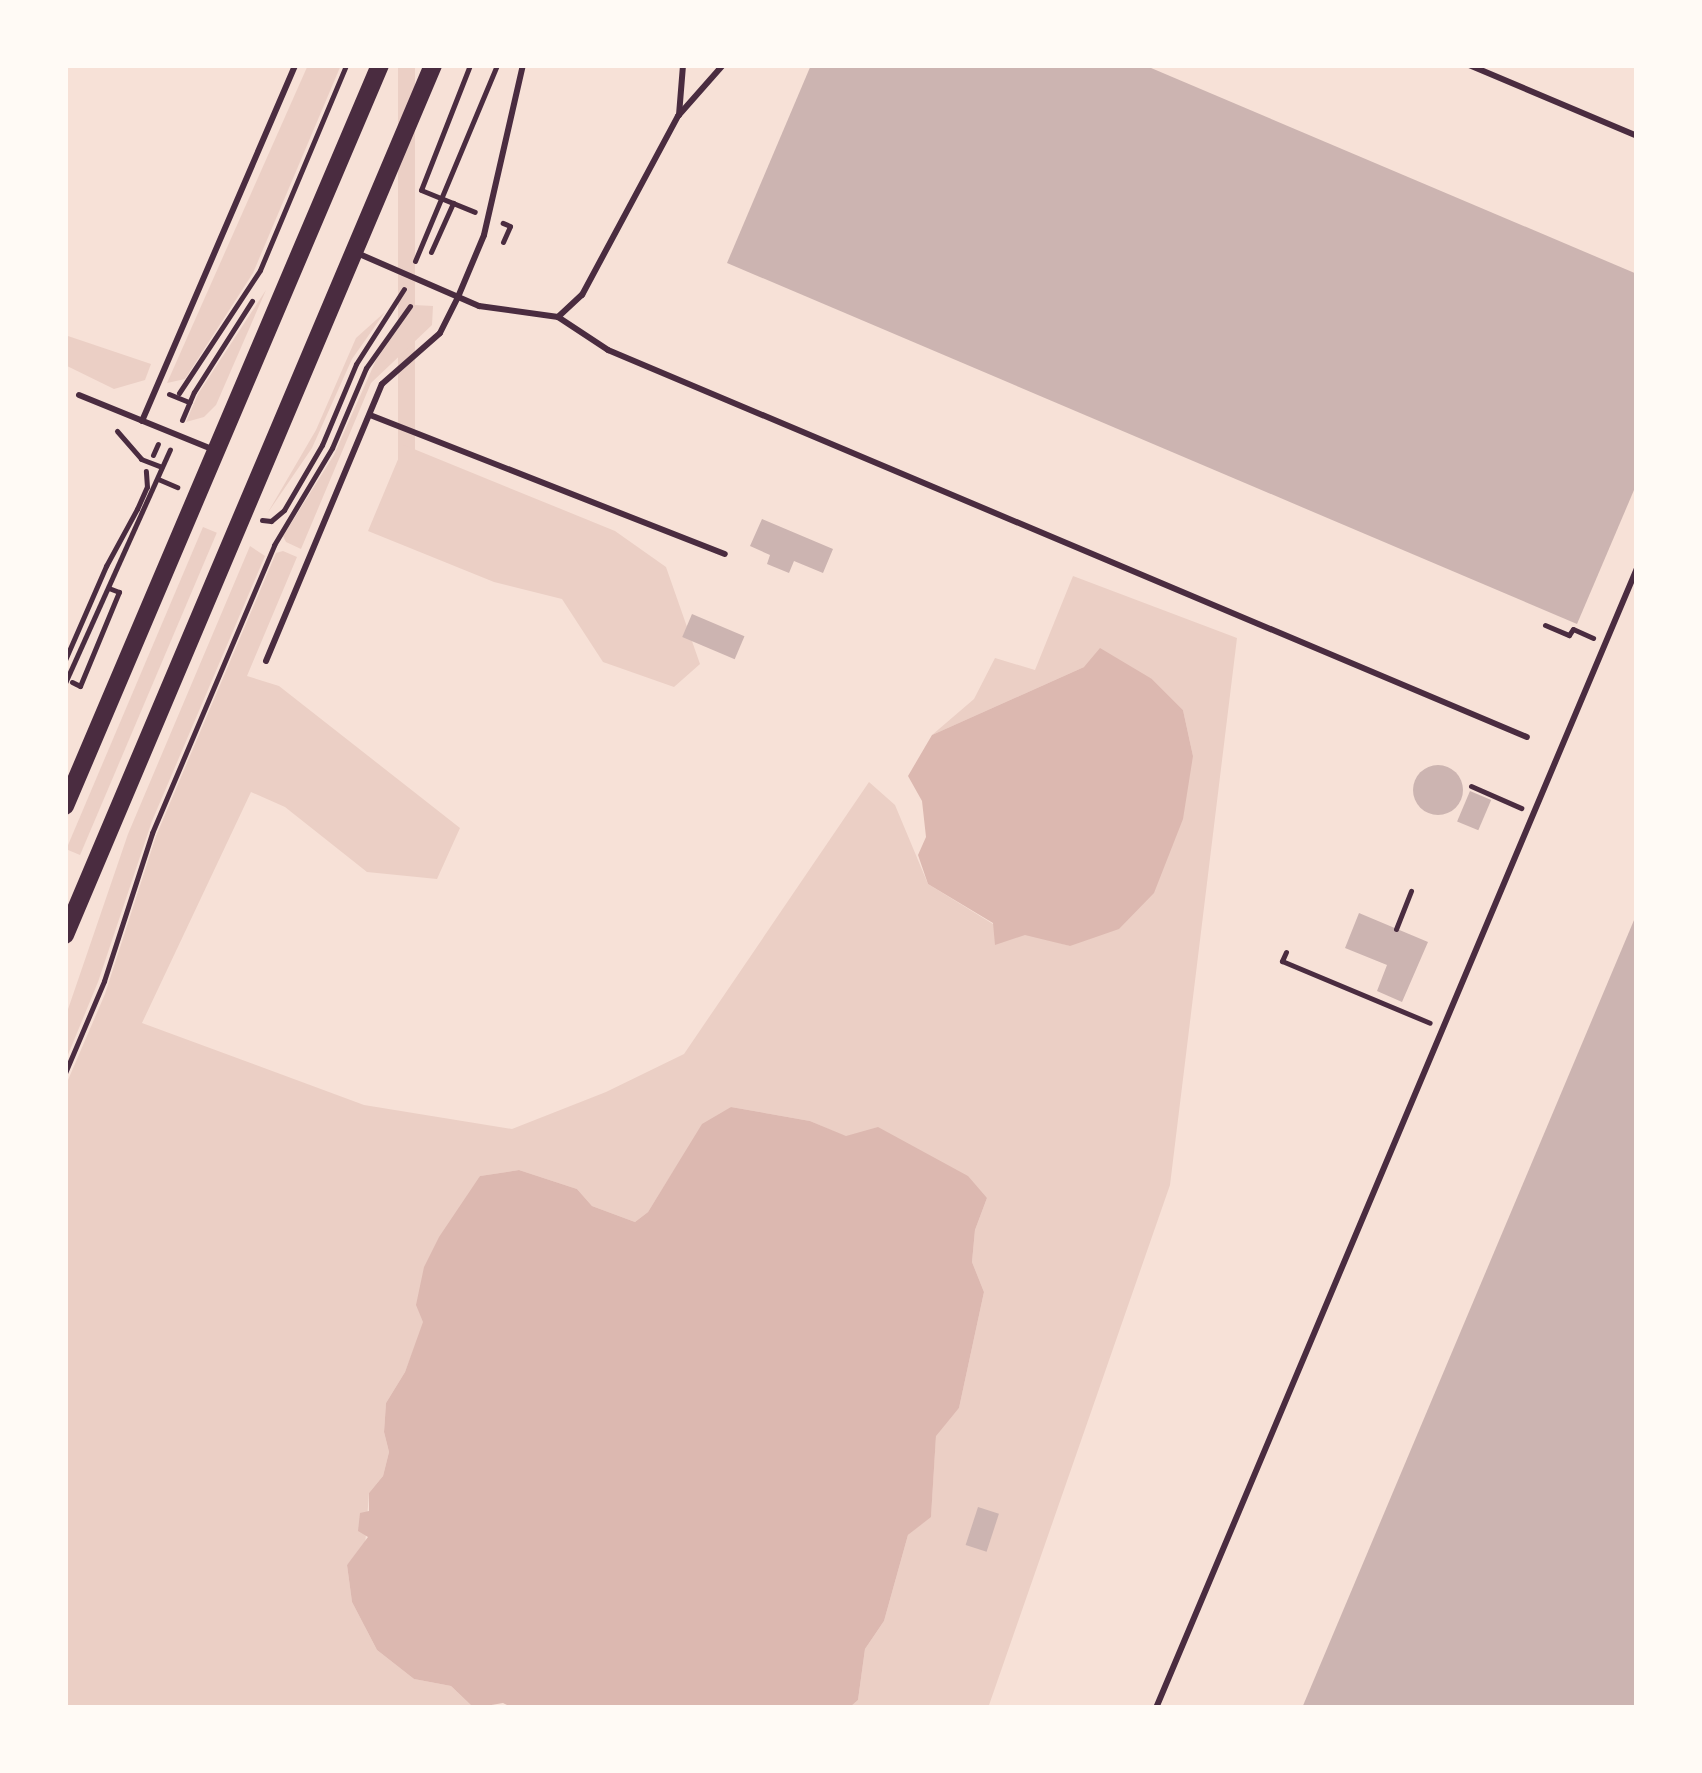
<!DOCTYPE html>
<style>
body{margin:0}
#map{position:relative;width:1702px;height:1773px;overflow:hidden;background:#f7e1d7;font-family:"Fira Sans Condensed",sans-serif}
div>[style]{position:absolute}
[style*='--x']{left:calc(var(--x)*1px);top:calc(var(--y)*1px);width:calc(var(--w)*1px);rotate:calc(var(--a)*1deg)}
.green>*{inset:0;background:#ebcfc5;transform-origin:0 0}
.water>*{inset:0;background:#dcb8b0}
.building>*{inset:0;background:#ccb4b1;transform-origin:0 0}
.round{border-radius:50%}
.path>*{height:5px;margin:-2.5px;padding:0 2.5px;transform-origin:2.5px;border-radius:2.5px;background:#4a2c40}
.service>*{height:6px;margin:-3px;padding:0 3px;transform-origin:3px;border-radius:3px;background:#4a2c40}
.secondary>*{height:18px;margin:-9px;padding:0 9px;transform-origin:9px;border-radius:9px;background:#4a2c40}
span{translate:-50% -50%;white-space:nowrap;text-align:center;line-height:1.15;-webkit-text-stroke:8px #fffaf5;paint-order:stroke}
.frame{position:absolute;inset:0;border:68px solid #fffaf5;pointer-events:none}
</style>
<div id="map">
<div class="green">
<div style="clip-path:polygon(308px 65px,341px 65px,253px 273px,185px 379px,167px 383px)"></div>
<div style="left:398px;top:65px;width:17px;height:468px"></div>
<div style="clip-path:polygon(266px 290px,216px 405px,204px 417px,186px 422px,198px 394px)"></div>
<div style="clip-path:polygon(414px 305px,433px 306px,432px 325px,371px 383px,301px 549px,286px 542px,283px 536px,334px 455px,376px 360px)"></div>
<div style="clip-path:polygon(385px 312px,352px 359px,312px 448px,267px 514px,316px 430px,356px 338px)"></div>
<div style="clip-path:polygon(65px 335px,151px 364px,145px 380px,114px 389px,65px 365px)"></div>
<div style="clip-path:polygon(404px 445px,615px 531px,666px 567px,700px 664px,674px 687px,603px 662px,562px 599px,494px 582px,368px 531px)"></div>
<div style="left:203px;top:527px;width:15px;height:350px;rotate:23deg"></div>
<div style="clip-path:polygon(250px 546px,265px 556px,152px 821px,98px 982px,65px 1062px,65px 1018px,128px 834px)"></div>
<div style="clip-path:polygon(283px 551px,297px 557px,247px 676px,279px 686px,460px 828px,437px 879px,367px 872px,285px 807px,251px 792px,142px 1023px,364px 1105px,512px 1129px,606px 1092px,684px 1054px,869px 782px,895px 805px,928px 884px,993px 924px,1070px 946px,1193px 756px,1183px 710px,1152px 679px,1084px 667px,932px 735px,974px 699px,995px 658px,1035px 670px,1073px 576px,1237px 638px,1170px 1185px,988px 1708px,849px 1708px,858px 1700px,865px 1649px,884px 1621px,908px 1535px,931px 1516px,936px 1435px,959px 1408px,984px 1292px,972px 1262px,975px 1230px,987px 1198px,810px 1121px,731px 1107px,673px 1172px,648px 1212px,635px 1222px,592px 1206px,577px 1189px,519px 1170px,480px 1176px,405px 1372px,386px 1403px,384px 1432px,389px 1452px,383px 1476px,369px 1493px,365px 1546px,347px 1565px,352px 1602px,377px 1650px,414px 1679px,451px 1686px,474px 1708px,65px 1708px,65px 1087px,105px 994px,156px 836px,276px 553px)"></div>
</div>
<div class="water">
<div style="clip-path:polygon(1100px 648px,1152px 679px,1183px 710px,1193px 756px,1183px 819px,1154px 893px,1119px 929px,1070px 946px,1025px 935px,995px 945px,993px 923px,928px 884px,918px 855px,926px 837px,922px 801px,908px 776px,932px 735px,1084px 667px)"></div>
<div style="clip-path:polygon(731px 1107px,810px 1121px,846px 1136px,878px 1127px,968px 1176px,987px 1198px,975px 1230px,972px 1262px,984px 1292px,959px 1408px,936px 1436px,931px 1517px,908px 1535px,884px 1621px,865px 1649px,858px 1700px,849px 1708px,513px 1708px,503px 1703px,474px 1708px,451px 1686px,414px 1679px,377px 1650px,352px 1602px,347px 1565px,368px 1537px,358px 1531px,360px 1513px,369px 1511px,369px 1493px,383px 1476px,389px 1452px,384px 1432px,386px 1403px,405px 1372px,423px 1322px,416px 1305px,424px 1267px,439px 1237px,480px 1176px,519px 1170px,577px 1189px,592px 1206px,635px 1222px,648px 1212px,702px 1124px)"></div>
</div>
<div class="building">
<div style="clip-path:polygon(811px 65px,1144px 65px,1637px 274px,1637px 483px,1577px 624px,727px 263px)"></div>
<div style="clip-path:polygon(762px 519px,833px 549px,823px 573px,794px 561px,789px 573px,767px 564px,770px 555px,750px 546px)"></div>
<div style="left:692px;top:614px;width:57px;height:25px;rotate:23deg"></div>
<div class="round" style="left:1413px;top:765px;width:50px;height:50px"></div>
<div style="left:1470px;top:791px;width:23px;height:33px;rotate:23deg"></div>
<div style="clip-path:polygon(1359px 913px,1428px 942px,1402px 1002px,1377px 991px,1387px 965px,1345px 948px)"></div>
<div style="clip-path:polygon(1637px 913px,1637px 1708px,1302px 1708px)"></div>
<div style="left:978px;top:1507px;width:22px;height:40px;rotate:18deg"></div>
</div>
<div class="path">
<div style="--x:470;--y:65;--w:134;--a:111.4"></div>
<div style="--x:421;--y:190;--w:58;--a:22.2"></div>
<div style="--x:503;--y:242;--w:17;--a:-66"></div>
<div style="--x:510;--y:226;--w:8;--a:-157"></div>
<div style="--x:431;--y:252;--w:54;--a:-65.8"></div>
<div style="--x:415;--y:261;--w:212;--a:-67.3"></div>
<div style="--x:179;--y:393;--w:147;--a:-56.6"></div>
<div style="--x:260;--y:270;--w:222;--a:-67.2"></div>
<div style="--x:169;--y:394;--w:22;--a:22"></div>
<div style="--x:182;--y:420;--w:30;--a:-67"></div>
<div style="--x:194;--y:392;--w:108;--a:-57.5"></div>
<div style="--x:117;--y:431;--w:37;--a:49"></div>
<div style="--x:141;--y:459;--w:22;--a:21"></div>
<div style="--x:153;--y:455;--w:12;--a:-66"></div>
<div style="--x:158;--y:479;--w:21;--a:23"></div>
<div style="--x:262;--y:520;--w:9;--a:6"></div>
<div style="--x:271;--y:521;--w:17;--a:-40"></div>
<div style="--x:284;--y:510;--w:75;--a:-59.7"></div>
<div style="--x:322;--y:445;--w:88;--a:-67.2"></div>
<div style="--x:356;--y:364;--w:89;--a:-57.4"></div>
<div style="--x:1545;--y:625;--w:26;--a:23"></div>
<div style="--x:1569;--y:635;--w:7;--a:-56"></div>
<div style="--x:1573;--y:629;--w:22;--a:24"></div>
<div style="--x:65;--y:660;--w:103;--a:-66.4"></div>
<div style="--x:106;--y:566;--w:65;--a:-61.5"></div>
<div style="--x:137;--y:509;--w:24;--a:-66"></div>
<div style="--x:147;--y:487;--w:16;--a:-94"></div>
<div style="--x:72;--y:682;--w:9;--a:27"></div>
<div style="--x:80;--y:686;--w:102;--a:-67.5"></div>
<div style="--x:119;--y:592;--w:9;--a:-159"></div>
<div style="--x:65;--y:683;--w:256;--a:-65.8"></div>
<div style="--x:1471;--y:786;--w:55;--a:23.7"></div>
<div style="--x:1396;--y:929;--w:41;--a:-68.5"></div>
<div style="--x:1286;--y:952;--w:10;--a:114"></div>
<div style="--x:1282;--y:961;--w:160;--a:22.7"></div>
<div style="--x:65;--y:1073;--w:100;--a:-67"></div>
<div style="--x:104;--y:981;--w:156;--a:-72"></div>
<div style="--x:152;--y:833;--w:313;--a:-67"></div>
<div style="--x:274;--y:545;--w:113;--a:-59.1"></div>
<div style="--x:332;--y:448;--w:87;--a:-67"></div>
<div style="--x:366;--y:368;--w:76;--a:-54.6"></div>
</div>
<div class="service">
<div style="--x:1469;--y:65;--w:182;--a:22.9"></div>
<div style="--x:679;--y:115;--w:50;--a:-85.4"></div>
<div style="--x:357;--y:253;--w:133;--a:23.5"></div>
<div style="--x:479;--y:306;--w:80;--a:7.9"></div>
<div style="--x:558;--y:317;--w:33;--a:-43"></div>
<div style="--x:582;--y:295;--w:203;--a:-61.8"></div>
<div style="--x:678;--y:116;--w:68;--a:-48.6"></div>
<div style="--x:558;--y:317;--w:60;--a:33.4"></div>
<div style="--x:608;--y:350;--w:997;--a:22.84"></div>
<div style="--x:79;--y:395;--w:144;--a:22.1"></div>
<div style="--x:370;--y:415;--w:381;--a:21.4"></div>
<div style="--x:142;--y:421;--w:387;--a:-66.7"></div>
<div style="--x:266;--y:661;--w:300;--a:-67.3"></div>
<div style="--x:382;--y:384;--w:77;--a:-41.3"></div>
<div style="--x:440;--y:333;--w:40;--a:-63.4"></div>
<div style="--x:458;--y:297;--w:67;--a:-67.2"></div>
<div style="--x:484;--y:235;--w:174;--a:-77.1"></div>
<div style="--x:1156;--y:1708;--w:1237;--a:-67.12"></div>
</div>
<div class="secondary">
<div style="--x:65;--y:806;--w:805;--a:-66.97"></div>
<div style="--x:65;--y:935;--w:945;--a:-67.07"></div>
</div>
<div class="frame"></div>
</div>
